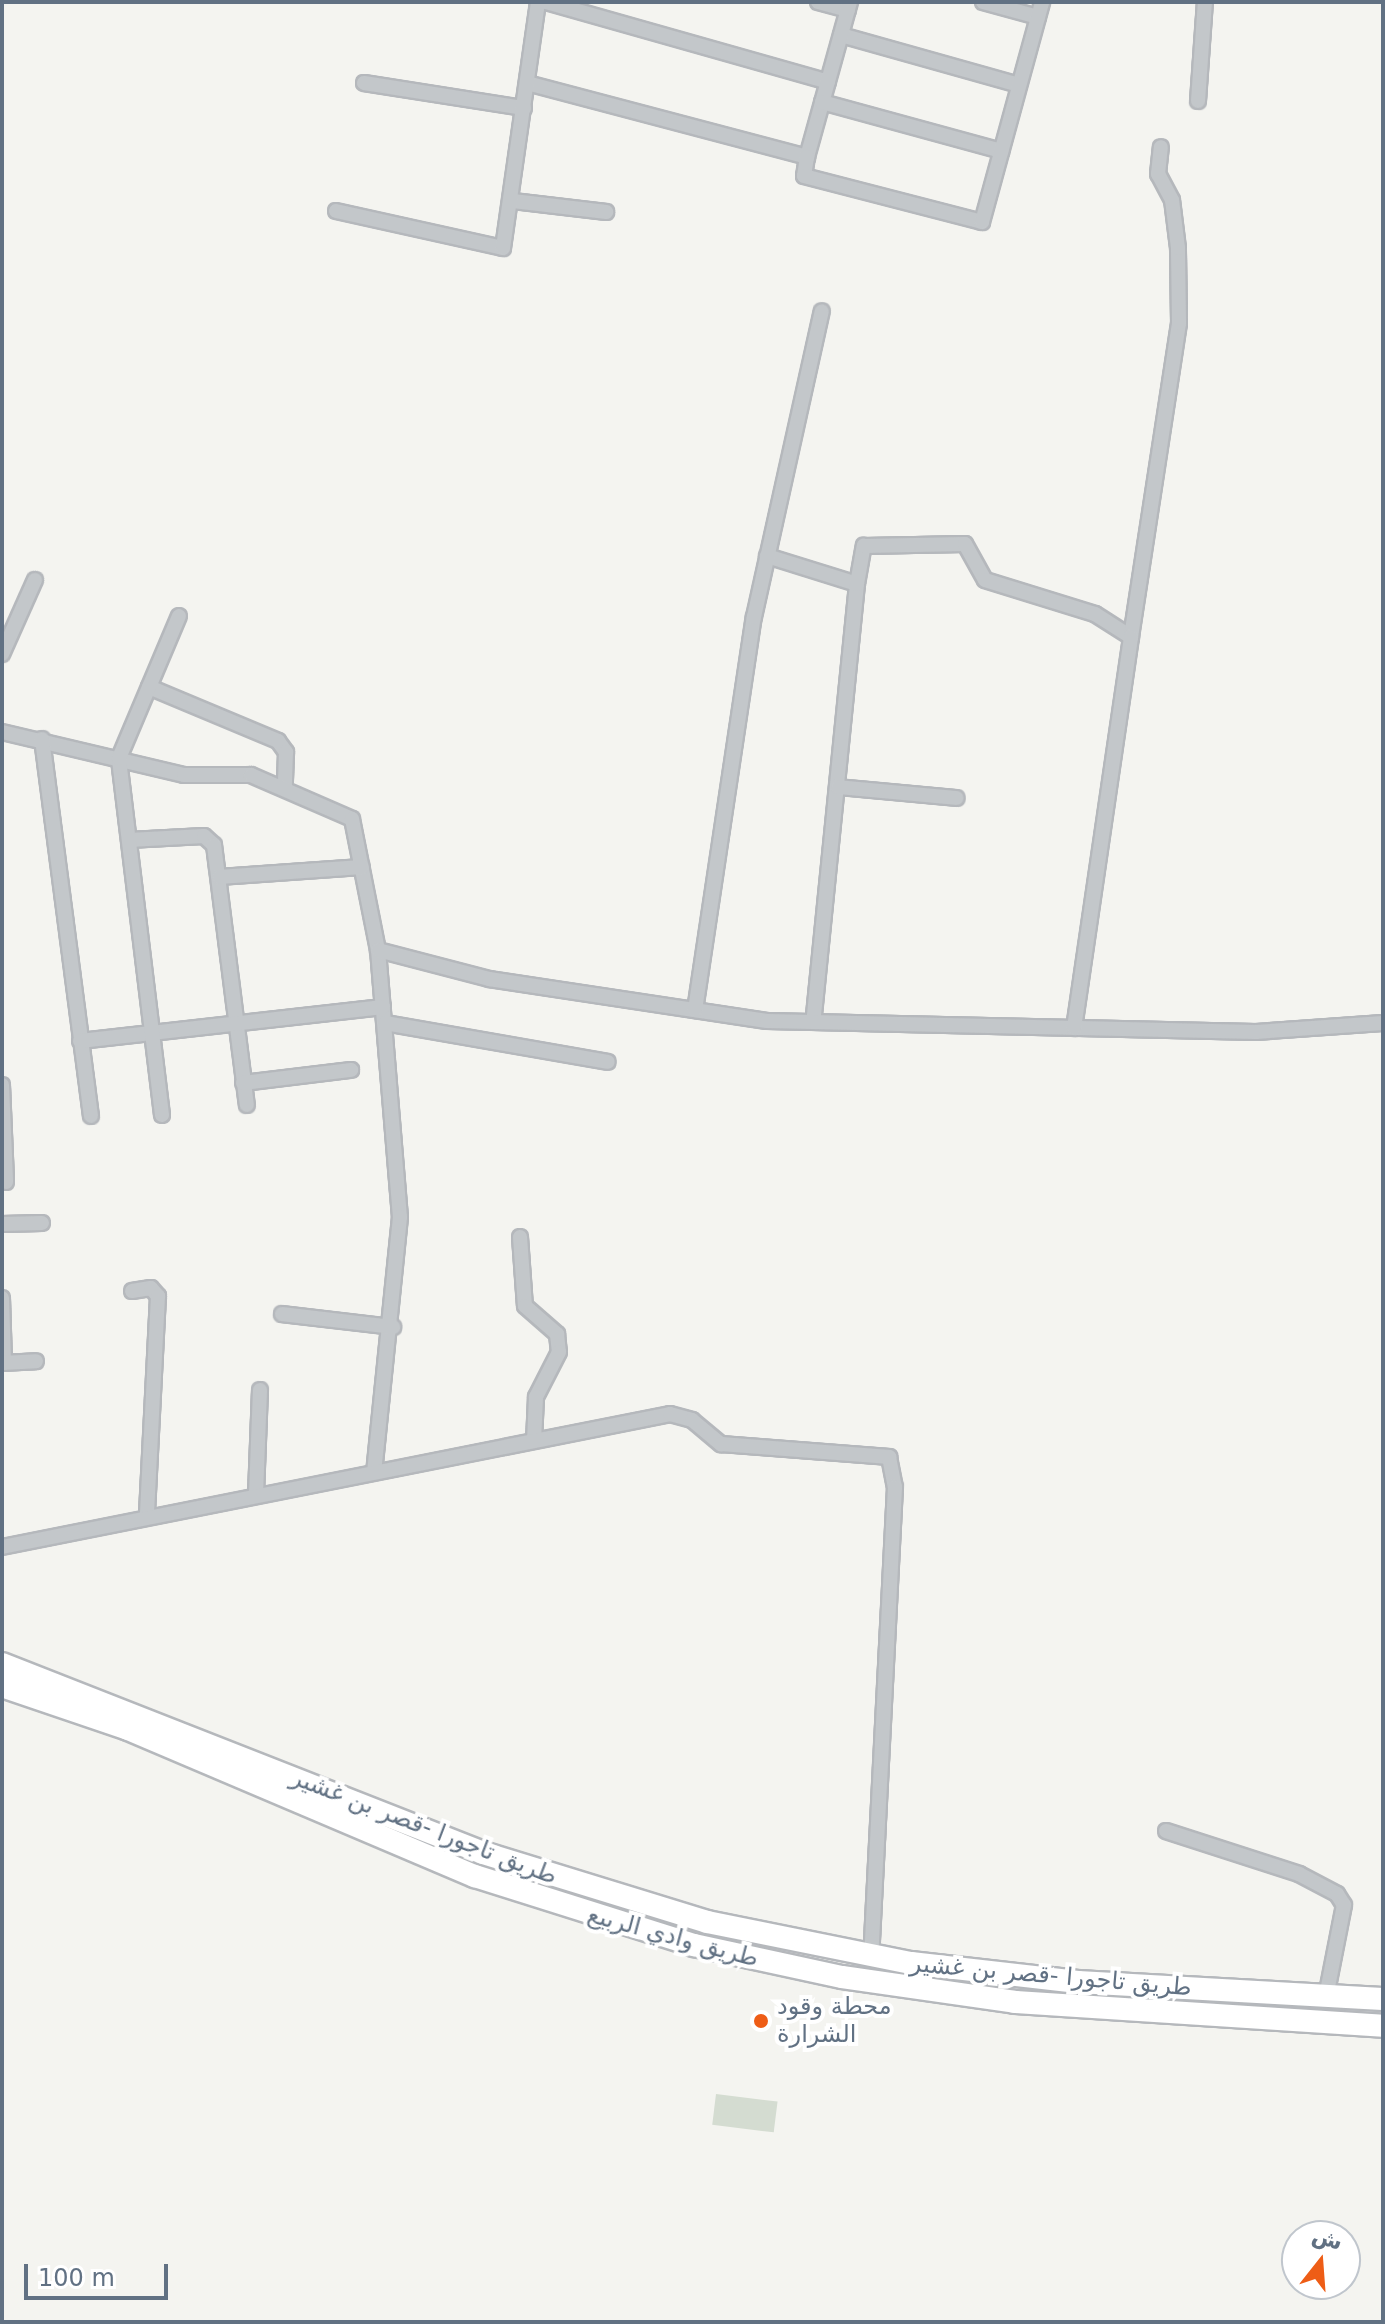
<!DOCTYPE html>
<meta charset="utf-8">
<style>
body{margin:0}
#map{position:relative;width:1385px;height:2324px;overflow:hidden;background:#f4f4f0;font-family:"DejaVu Sans",Cairo,sans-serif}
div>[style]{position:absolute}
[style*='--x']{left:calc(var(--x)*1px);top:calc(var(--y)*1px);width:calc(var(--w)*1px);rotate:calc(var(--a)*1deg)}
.green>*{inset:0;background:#d4dcd1;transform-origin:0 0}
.roads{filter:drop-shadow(2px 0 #b5b8bc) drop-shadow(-2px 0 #b5b8bc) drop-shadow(0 2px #b5b8bc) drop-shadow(0 -2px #b5b8bc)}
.minor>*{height:14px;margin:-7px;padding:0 7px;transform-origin:7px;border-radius:7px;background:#c3c7ca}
.highway>*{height:22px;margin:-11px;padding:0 11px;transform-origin:11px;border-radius:11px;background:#fff}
.dots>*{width:22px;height:22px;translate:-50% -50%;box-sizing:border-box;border:4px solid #fff;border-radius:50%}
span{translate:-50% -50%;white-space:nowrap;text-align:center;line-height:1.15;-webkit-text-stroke:8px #fff;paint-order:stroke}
.street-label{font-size:24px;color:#617183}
.poi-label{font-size:24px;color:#617183}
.left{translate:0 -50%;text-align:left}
.frame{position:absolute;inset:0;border:4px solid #617183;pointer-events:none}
.north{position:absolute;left:1281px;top:2220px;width:80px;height:80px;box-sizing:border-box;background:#fff;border:2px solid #c0c6cd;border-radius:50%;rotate:17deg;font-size:22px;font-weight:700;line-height:32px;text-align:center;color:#617183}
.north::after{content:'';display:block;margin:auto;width:28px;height:36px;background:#ee5d16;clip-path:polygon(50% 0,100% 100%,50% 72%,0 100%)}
.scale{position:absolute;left:24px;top:2264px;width:144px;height:36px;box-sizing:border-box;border:4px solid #617183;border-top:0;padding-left:10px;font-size:24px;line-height:28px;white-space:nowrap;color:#617183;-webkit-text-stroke:6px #fff;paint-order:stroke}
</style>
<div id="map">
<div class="green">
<div style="left:716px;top:2094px;width:62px;height:31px;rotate:7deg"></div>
</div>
<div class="roads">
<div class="minor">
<div style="--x:546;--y:2;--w:293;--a:15.8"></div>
<div style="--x:818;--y:2;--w:31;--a:15"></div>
<div style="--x:983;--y:2;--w:57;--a:15.3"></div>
<div style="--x:841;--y:35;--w:185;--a:15.7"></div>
<div style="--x:364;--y:83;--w:162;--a:8.9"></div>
<div style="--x:527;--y:83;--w:290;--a:14.8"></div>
<div style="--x:807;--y:157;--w:161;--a:-74.5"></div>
<div style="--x:1198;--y:101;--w:99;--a:-86"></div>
<div style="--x:822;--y:102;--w:186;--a:15.3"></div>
<div style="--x:807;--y:157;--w:19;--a:99"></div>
<div style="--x:804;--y:176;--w:184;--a:14.5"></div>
<div style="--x:982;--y:222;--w:228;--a:-74.7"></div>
<div style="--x:513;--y:201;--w:94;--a:6.7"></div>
<div style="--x:336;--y:211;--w:171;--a:12.5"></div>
<div style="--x:503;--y:248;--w:248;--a:-81.9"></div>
<div style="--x:767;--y:556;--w:94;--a:17.3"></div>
<div style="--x:857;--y:584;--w:439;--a:95.7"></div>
<div style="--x:857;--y:584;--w:39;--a:-80"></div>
<div style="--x:864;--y:546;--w:101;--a:-1.1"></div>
<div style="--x:965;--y:544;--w:41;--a:60.9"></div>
<div style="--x:985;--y:580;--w:115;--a:17.2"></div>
<div style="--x:1095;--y:614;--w:43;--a:32.6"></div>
<div style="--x:1131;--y:637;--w:318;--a:-81.3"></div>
<div style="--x:1179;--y:323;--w:75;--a:-90.8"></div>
<div style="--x:1178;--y:248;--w:48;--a:-97.1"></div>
<div style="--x:1172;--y:200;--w:30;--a:-118"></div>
<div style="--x:1158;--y:174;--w:27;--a:-84"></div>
<div style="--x:2;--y:654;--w:81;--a:-66"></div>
<div style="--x:149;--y:687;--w:140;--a:22.7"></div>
<div style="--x:278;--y:741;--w:14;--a:54"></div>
<div style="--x:286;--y:752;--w:36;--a:92"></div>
<div style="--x:2;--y:732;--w:187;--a:13.3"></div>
<div style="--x:184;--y:775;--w:67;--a:0"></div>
<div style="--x:251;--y:775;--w:110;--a:23.5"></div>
<div style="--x:352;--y:819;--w:134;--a:78.8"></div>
<div style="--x:378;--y:950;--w:268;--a:85.3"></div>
<div style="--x:400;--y:1217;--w:256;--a:95.8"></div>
<div style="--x:42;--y:739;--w:380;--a:82.6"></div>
<div style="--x:838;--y:787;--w:119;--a:5.3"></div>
<div style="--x:129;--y:840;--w:75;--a:-3.1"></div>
<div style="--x:204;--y:836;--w:13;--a:42"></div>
<div style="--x:214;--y:845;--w:262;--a:82.8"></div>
<div style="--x:219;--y:877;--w:143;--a:-4"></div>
<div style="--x:378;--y:950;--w:115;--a:14.6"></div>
<div style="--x:489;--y:979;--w:281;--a:8.6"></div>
<div style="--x:767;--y:1021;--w:489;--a:1.3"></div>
<div style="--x:1256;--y:1032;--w:127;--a:-4.1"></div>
<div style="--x:695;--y:1010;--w:397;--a:-81.5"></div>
<div style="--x:754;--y:617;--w:313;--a:-77.5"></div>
<div style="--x:385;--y:1023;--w:226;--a:9.9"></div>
<div style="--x:1074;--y:1028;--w:395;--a:-81.7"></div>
<div style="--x:80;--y:1041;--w:305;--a:-6.4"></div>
<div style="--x:243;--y:1083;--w:109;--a:-6.9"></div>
<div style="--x:2;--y:1085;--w:97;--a:87.6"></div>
<div style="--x:162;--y:1115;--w:360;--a:-96.9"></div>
<div style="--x:119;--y:758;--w:154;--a:-67.1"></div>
<div style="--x:2;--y:1224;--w:40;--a:-1.4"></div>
<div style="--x:520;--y:1237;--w:69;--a:85.9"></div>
<div style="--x:525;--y:1306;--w:43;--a:41.2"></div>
<div style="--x:557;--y:1334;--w:18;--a:84"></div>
<div style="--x:559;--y:1352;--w:51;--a:117.1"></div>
<div style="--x:536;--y:1397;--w:44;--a:92.6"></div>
<div style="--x:132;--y:1291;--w:19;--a:-9"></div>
<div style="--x:151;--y:1288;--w:11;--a:49"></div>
<div style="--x:158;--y:1296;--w:220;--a:92.9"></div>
<div style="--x:2;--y:1298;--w:65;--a:88.2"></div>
<div style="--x:282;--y:1314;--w:112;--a:6.7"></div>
<div style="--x:2;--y:1363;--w:34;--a:-3"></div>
<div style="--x:256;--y:1494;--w:104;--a:-87.8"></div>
<div style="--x:2;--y:1547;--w:681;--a:-11.26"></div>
<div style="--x:670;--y:1414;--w:23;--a:15"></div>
<div style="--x:692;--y:1420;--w:38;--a:40"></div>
<div style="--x:721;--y:1444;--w:169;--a:4.4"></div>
<div style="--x:889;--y:1457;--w:31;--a:79"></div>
<div style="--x:895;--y:1487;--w:471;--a:92.9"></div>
<div style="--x:1166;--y:1831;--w:140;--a:17.9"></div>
<div style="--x:1299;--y:1874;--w:43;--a:27.8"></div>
<div style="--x:1337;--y:1894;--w:13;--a:58"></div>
<div style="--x:1344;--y:1905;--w:94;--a:101.1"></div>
</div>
<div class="highway">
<div style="--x:2;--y:1664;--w:517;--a:21.45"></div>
<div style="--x:483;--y:1853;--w:234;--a:17.1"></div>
<div style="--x:707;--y:1922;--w:208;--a:11.4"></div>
<div style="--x:911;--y:1963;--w:168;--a:6.5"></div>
<div style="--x:1078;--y:1982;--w:305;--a:3.2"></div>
<div style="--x:2;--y:1686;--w:133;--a:18.8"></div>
<div style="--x:128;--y:1729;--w:377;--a:23"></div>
<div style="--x:475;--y:1876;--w:230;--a:17.5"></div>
<div style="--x:694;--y:1945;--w:151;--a:12.2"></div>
<div style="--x:842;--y:1977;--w:175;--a:8.2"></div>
<div style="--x:1015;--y:2002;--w:369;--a:3.7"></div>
</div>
</div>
<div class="dots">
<div style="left:761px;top:2021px;background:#ee5d16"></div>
</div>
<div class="street-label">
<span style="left:424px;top:1827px;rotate:21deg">طريق تاجورا -قصر بن غشير</span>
<span style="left:673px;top:1937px;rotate:15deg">طريق وادي الربيع</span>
<span style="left:1051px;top:1976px;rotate:5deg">طريق تاجورا -قصر بن غشير</span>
</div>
<div class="poi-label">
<span class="left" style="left:777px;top:2021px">محطة وقود<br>الشرارة</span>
</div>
<div class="frame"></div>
<div class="north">ش</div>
<div class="scale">100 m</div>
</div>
